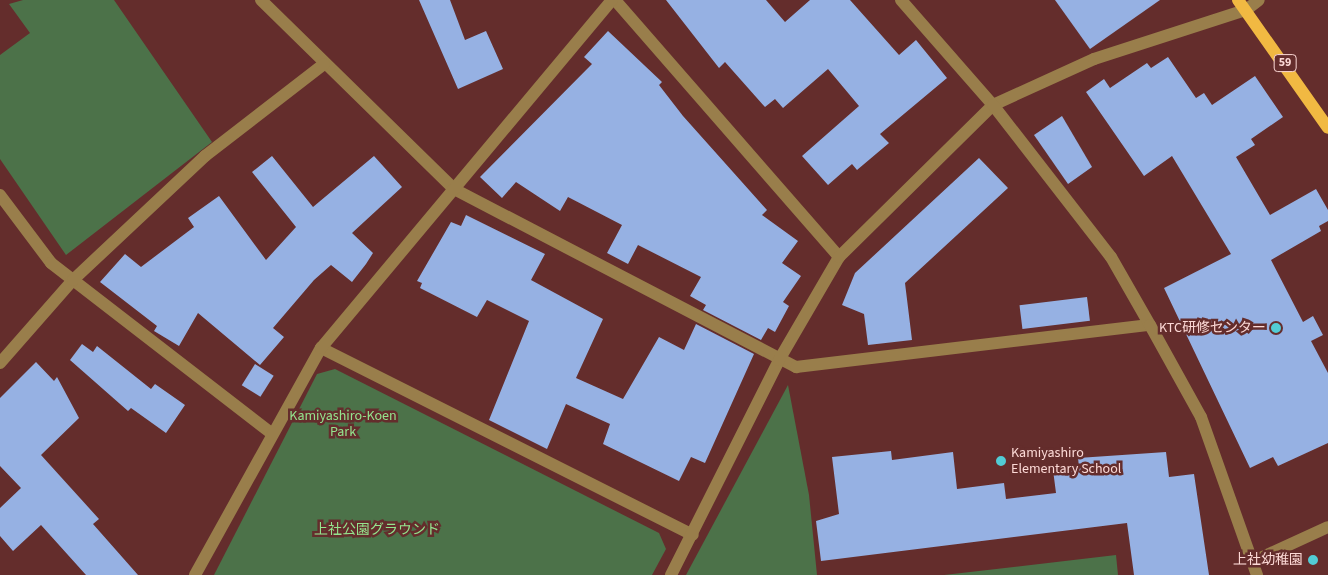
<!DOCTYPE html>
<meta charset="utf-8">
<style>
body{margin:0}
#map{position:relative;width:1328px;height:575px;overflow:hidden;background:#642d2c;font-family:"Source Sans 3","Noto Sans JP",sans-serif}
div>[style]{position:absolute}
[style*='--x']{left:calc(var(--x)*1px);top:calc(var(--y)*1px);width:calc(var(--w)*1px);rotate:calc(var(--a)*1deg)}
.green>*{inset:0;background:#4c7249}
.building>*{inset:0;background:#96b1e3;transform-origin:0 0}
.minor>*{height:12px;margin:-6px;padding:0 6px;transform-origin:6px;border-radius:6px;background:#997e4b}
.major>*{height:12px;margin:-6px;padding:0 6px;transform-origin:6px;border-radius:6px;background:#f1b942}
.dots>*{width:14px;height:14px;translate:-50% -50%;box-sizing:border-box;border:2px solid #642d2c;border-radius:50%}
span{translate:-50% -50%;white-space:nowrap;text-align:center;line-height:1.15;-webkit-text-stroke:5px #642d2c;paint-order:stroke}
.shield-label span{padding:1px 4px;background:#642d2c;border:1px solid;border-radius:4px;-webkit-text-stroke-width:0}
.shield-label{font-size:12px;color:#fcd9d6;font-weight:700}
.poi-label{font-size:14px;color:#fcd9d6}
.right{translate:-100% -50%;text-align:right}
.left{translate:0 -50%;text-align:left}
.park-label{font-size:14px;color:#94e48e}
</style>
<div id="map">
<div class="green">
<div style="clip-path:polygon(23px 0,114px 0,212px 142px,66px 255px,0 159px,0 55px,30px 33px,9px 4px)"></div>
<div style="clip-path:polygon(335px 369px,659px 533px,666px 549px,652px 575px,214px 575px,317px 374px)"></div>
<div style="clip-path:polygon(788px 385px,809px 495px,817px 575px,686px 575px)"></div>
<div style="clip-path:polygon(1116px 555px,1118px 575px,944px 575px)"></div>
</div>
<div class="building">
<div style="clip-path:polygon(419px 0,450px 0,465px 40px,486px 31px,503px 69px,458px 89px)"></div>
<div style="clip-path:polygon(666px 0,766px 0,785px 22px,810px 0,850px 0,899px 55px,916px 40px,947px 78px,880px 134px,889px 143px,857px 170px,852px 164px,828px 185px,802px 156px,859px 106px,828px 69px,783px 108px,775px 99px,765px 107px,725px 62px,719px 68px)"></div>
<div style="clip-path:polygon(1055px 0,1160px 0,1090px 49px)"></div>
<div style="clip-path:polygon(608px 31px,662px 82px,659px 85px,683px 116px,767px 210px,762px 215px,798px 241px,782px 263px,801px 276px,783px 302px,789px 306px,775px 332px,768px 328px,761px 340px,703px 310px,706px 305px,690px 296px,701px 277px,638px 245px,628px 264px,607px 253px,622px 225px,568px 197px,560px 211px,516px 182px,502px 198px,480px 177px,592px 64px,584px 57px)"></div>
<div style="clip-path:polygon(1168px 57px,1196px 98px,1204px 93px,1212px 105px,1255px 76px,1283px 117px,1251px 139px,1255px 145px,1236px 157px,1270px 215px,1316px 189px,1328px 210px,1328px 221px,1319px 226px,1321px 231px,1271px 260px,1303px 322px,1313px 316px,1323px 335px,1311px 341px,1328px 373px,1328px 443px,1278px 466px,1273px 457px,1250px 468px,1164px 288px,1231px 254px,1172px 156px,1144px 176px,1086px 92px,1104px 79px,1110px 88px,1147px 63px,1151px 68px)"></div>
<div style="clip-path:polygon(1062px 116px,1092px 167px,1068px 184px,1034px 135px)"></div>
<div style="clip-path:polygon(272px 156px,313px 207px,374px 156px,402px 187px,352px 233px,373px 253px,366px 264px,352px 282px,331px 265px,314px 280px,273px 328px,284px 337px,260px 365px,198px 313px,179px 346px,154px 331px,157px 326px,100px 282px,125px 254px,141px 267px,194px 227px,188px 218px,219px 196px,266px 260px,296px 227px,252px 172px)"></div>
<div style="clip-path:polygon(979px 158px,1008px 188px,905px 283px,912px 340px,868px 345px,864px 314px,842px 305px,855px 273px)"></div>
<div style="clip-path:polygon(466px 215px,545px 254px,531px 280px,603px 319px,576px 378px,623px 399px,659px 337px,684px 350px,696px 324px,754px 354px,705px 463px,691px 457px,679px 481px,603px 444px,610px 424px,566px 404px,547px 449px,489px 420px,529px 321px,487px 300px,477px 317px,420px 288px,422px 283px,417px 281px,451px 222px,461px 226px)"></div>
<div style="left:1087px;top:297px;width:24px;height:68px;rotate:83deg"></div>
<div style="clip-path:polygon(82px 344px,93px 352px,97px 346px,151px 389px,155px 384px,185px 405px,166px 433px,131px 408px,128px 411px,70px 360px)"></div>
<div style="clip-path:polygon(36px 362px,54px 381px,57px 377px,79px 418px,41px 455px,99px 519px,93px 524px,138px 575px,86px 575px,41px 525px,13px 551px,0 536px,0 508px,21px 488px,0 466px,0 398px)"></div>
<div style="left:255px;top:364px;width:22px;height:25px;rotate:32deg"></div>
<div style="clip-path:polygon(891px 451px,892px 460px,953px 452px,957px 489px,1004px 483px,1006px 499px,1056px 493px,1053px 470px,1079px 467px,1078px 458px,1166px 452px,1169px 477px,1194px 474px,1209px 575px,1134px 575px,1127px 523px,821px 561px,816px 521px,839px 514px,832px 457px)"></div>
</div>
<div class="minor">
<div style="--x:261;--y:0;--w:270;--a:44.4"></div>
<div style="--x:454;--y:189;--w:386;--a:27.5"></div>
<div style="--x:796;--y:367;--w:356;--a:-6.8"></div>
<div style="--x:615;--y:0;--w:341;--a:48.9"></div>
<div style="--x:901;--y:0;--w:140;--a:48.8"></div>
<div style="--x:993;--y:105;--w:111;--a:-24.5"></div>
<div style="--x:1094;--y:59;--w:160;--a:-17.9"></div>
<div style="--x:1246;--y:10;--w:16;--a:-38"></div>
<div style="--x:0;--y:195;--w:85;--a:53.1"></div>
<div style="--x:51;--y:263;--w:279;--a:37.7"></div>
<div style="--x:321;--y:348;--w:416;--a:26.7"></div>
<div style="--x:0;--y:363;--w:111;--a:-48.7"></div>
<div style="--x:73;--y:280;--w:181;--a:-43.2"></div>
<div style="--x:205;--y:156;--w:150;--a:-37.7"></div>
<div style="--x:1254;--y:561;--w:81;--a:-24.7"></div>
<div style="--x:195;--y:575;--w:260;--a:-61"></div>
<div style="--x:321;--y:348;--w:454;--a:-50.1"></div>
<div style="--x:671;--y:575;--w:241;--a:-63.3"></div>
<div style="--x:779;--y:360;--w:119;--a:-59.8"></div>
<div style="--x:839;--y:257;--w:216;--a:-44.6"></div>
<div style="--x:993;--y:105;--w:192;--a:52.2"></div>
<div style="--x:1111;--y:257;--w:78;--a:60.2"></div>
<div style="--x:1150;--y:325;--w:105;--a:61"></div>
<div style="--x:1201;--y:417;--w:168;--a:70.5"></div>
</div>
<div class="major">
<div style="--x:1238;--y:0;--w:156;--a:54.9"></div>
</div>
<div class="dots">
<div style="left:1276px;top:328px;background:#52ccd5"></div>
<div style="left:1001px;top:461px;background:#52ccd5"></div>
<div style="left:1313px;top:560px;background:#52ccd5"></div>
</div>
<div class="shield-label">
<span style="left:1285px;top:63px">59</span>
</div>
<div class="poi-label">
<span class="right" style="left:1266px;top:328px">KTC研修センター</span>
<span class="left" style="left:1011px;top:461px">Kamiyashiro<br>Elementary School</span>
<span class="right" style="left:1303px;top:560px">上社幼稚園</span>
</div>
<div class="park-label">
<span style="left:343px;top:424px">Kamiyashiro-Koen<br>Park</span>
<span style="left:377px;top:530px">上社公園グラウンド</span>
</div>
</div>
